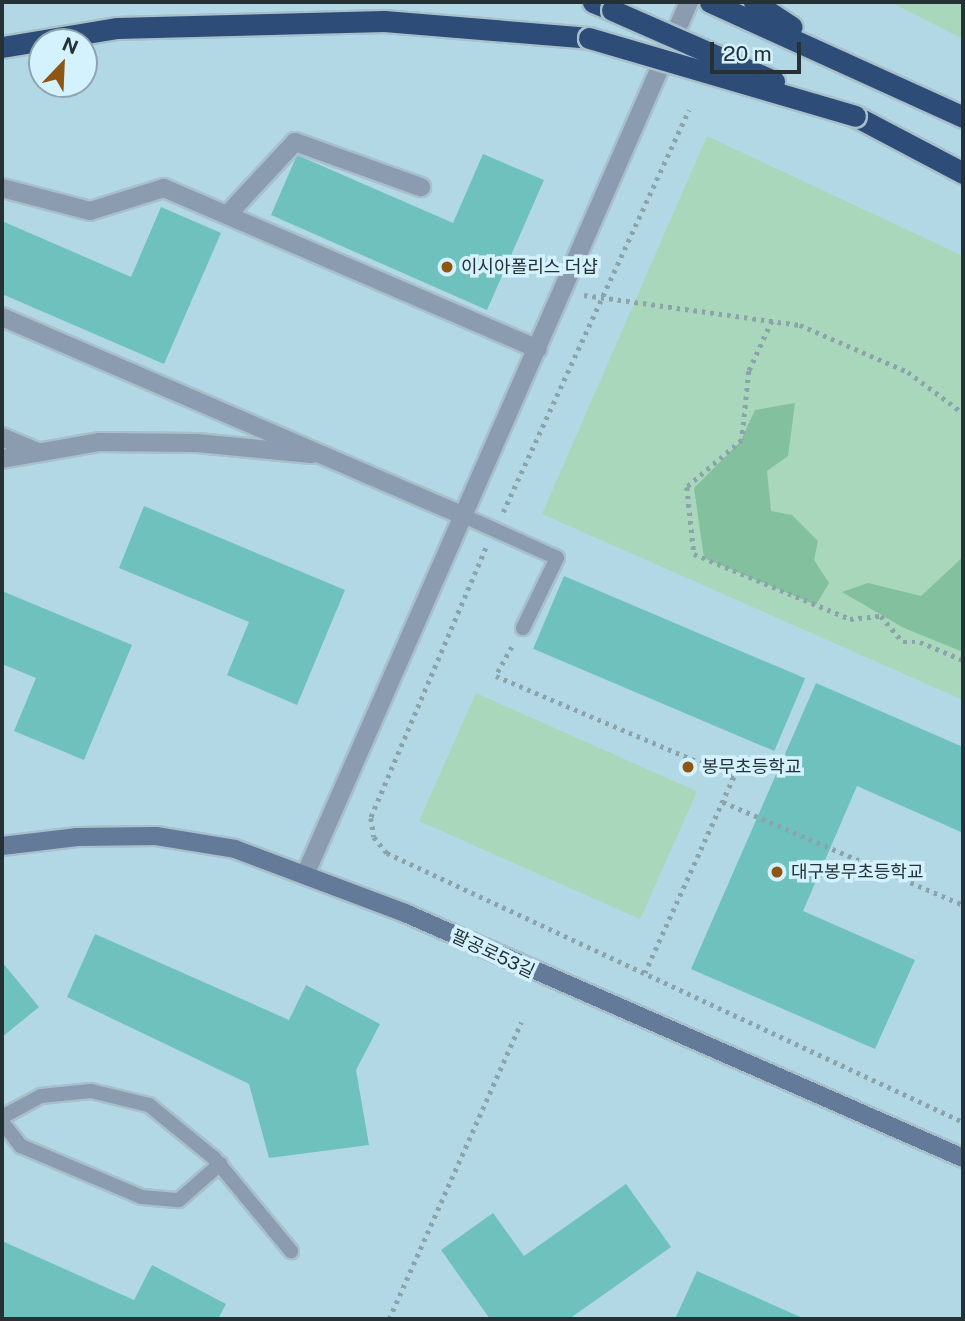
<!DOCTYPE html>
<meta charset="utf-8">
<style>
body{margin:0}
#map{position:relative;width:965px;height:1321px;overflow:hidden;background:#c7e4f0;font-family:"Public Sans","Noto Sans KR",sans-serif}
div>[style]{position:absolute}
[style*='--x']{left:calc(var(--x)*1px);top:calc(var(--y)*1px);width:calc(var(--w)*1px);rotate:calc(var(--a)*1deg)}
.built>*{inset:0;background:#b2d8e6}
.green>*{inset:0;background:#a8d7bc;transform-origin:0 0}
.forest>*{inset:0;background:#82c09e}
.building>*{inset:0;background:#6fc1bd;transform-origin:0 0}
.path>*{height:4.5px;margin-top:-2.25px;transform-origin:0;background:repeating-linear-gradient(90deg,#8ca3ac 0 3.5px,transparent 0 8.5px)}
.roads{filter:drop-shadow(2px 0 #a7c0cb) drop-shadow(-2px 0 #a7c0cb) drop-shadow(0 2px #a7c0cb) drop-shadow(0 -2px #a7c0cb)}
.lane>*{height:14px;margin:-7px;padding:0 7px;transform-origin:7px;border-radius:7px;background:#8b9bb0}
.street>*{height:18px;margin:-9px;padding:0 9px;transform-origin:9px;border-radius:9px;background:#8b9bb0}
.secondary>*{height:18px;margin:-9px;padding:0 9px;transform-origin:9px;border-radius:9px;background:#637a99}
.highway>*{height:21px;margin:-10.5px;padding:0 10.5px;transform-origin:10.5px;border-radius:10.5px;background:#2d4d78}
.bridges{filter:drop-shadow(2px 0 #a7c0cb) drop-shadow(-2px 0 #a7c0cb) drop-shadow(0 2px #a7c0cb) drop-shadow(0 -2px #a7c0cb)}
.highway-bridge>*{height:21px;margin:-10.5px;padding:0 10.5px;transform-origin:10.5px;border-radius:10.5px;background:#2d4d78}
.dots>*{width:19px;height:19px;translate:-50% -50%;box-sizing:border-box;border:4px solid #d4f2fd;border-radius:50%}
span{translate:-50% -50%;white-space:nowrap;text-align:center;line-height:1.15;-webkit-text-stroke:7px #d4f2fd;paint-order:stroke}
.poi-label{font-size:18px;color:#253135}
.left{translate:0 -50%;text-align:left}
.street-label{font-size:18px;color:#253135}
.frame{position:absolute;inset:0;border:4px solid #253135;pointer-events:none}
.north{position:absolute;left:28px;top:28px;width:70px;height:70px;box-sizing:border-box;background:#d4f2fd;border:2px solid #8ea5ad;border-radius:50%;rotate:23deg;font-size:19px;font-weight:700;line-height:28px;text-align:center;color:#253135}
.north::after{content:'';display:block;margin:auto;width:24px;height:32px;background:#8f5512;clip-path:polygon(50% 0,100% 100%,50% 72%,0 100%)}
.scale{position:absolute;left:710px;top:42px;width:91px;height:32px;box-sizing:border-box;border:4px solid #253135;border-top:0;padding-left:9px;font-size:21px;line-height:24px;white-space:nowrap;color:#253135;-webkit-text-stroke:5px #d4f2fd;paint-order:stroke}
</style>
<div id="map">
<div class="built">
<div style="clip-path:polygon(evenodd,2px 2px,963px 2px,963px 1319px,2px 1319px,2px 2px,42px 42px,84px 42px,84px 84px,42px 84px,42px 42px)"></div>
</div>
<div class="green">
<div style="clip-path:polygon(890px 2px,963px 2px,963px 39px)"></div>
<div style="clip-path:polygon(707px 136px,963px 256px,963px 700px,542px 514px)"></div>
<div style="left:476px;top:693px;width:242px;height:140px;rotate:24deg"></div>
</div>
<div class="forest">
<div style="clip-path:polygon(795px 403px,788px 456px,767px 471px,771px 511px,792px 515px,818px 541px,814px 560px,829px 583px,816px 605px,704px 558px,694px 488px,740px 442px,755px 410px)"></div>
<div style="clip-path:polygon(963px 557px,963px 652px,904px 628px,842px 592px,868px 583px,921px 596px)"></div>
</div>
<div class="building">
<div style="clip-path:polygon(483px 154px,544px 180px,487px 310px,271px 215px,297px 155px,453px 223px)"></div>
<div style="clip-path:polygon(161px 207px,221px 233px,164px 364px,2px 294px,2px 221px,131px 277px)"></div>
<div style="clip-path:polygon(144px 506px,345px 590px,297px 705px,227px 675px,249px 622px,119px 568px)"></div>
<div style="left:564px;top:576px;width:262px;height:79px;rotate:23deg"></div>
<div style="clip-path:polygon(2px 591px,132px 645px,84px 760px,14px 731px,36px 678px,2px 664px)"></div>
<div style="clip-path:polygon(816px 683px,963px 747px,961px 832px,857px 786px,803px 911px,915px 960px,875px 1049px,691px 969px)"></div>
<div style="clip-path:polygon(95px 934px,289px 1020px,306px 985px,380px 1024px,356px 1070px,369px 1145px,269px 1158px,249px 1084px,67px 997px)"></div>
<div style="clip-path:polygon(2px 962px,39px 1007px,2px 1037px)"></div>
<div style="clip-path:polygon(626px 1184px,671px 1247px,569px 1319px,490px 1319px,441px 1250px,493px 1213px,524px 1256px)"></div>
<div style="clip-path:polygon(2px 1241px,134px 1300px,152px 1265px,226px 1304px,218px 1319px,2px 1319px)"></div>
<div style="clip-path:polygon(697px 1271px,805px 1319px,675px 1319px)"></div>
</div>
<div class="path">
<div style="--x:584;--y:295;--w:218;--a:7.9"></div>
<div style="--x:800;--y:325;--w:118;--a:23.5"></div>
<div style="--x:908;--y:372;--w:69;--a:36.7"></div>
<div style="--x:772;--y:321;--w:55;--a:114.7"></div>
<div style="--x:749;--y:371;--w:69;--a:95.8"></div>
<div style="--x:742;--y:440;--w:72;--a:139.5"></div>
<div style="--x:687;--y:487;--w:67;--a:84"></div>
<div style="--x:694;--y:554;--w:169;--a:22.6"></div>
<div style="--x:850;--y:619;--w:31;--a:-6"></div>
<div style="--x:881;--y:616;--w:34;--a:50"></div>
<div style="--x:903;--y:642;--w:17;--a:0"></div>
<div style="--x:920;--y:642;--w:47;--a:22.7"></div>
<div style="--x:503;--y:512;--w:443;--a:-65.2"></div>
<div style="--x:486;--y:548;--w:293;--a:113.1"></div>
<div style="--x:371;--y:818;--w:19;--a:81"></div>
<div style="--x:374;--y:837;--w:21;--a:51"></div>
<div style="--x:387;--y:853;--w:636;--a:25.03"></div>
<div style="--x:512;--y:647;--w:33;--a:119"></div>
<div style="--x:496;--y:676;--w:259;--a:23"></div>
<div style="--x:734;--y:777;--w:215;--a:114.4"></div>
<div style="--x:723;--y:802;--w:261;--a:23.2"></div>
<div style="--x:389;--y:1319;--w:325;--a:-66"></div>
</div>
<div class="roads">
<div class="lane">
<div style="--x:464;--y:516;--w:102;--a:24.3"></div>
<div style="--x:557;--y:558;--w:78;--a:115.9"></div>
<div style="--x:2;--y:1117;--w:44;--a:-28.3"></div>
<div style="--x:41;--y:1096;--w:50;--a:-5.7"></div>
<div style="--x:91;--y:1091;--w:60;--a:13.6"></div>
<div style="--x:149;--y:1105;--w:84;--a:39.2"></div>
<div style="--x:214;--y:1158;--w:121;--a:50.4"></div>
<div style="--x:2;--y:1122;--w:31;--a:52"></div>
<div style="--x:21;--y:1146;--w:131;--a:22.9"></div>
<div style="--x:142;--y:1197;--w:37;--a:5"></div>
<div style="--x:179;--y:1200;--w:55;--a:-41.3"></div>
</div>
<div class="street">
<div style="--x:2;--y:188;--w:91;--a:14.6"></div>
<div style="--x:90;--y:211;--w:77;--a:-17.3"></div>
<div style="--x:164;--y:188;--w:407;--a:23.3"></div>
<div style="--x:229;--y:213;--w:97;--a:-47.1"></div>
<div style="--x:295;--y:142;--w:134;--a:19.7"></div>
<div style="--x:2;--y:317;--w:503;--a:23.3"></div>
<div style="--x:2;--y:437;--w:38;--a:23"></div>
<div style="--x:2;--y:459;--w:98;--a:-9.9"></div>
<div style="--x:99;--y:442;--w:98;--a:0.6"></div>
<div style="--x:197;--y:443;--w:115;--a:5.5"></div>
<div style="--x:305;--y:875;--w:954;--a:-66.26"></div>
</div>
<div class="secondary">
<div style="--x:2;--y:846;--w:76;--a:-6.8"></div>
<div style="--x:77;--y:837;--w:79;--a:-0.7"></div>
<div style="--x:156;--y:836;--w:80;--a:9.3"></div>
<div style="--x:235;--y:849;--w:182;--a:20.6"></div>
<div style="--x:405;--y:913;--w:609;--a:23.7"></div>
</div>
<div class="highway">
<div style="--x:593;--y:2;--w:21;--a:23"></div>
<div style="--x:710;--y:2;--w:278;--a:24.4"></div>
<div style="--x:754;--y:2;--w:45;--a:33.3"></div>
<div style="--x:2;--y:47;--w:117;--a:-9.4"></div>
<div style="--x:117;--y:28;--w:267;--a:-1.5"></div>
<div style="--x:384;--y:21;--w:206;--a:4.7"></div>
<div style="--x:855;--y:116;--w:122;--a:27.8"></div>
</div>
</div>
<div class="bridges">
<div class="highway-bridge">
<div style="--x:612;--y:10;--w:177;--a:23.7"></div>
<div style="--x:589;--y:38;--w:277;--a:16.3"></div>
</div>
</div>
<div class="dots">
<div style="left:447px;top:267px;background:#8f5512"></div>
<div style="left:688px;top:767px;background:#8f5512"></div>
<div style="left:777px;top:872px;background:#8f5512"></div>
</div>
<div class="poi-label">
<span class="left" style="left:461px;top:267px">이시아폴리스 더샵</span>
<span class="left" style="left:702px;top:767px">봉무초등학교</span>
<span class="left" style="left:791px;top:872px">대구봉무초등학교</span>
</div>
<div class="street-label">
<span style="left:493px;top:954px;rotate:25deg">팔공로53길</span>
</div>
<div class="frame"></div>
<div class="north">N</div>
<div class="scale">20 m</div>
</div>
